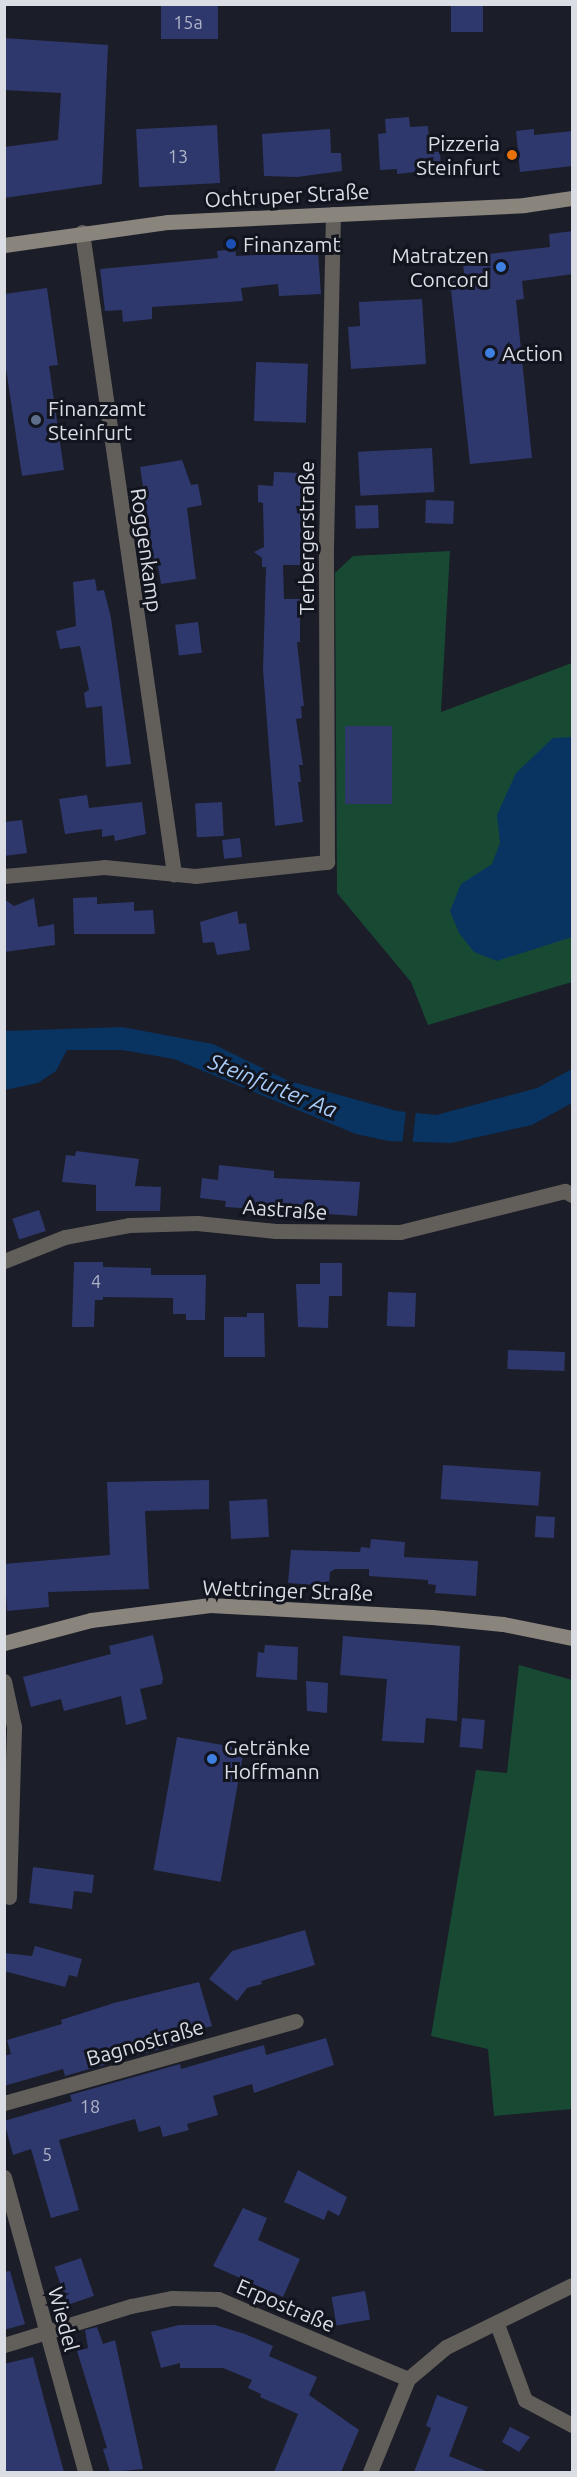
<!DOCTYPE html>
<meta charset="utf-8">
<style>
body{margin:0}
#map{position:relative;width:577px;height:2477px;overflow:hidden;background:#1b1d28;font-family:Ubuntu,sans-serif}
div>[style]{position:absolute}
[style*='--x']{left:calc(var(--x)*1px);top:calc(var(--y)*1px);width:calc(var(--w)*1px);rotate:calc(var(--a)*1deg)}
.green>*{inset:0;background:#184a33}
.water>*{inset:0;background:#093360}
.pier>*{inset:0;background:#1b1d28;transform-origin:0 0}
.building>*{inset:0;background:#2f386d;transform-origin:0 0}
.minor>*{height:15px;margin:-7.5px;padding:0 7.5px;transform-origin:7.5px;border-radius:7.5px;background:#625f5a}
.secondary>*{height:15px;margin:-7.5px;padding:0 7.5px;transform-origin:7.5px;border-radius:7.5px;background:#8a857c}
.dots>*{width:16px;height:16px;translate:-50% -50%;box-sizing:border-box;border:3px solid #12141e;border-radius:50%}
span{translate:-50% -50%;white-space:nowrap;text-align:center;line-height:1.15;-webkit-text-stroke:6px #12141e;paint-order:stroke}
.number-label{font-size:18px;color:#b0b4c6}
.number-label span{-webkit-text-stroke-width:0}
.poi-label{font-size:21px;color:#dbdde4}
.right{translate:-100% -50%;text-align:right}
.left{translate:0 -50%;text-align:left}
.street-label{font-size:21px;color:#dbdde4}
.water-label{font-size:22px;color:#a9ccf8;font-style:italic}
.frame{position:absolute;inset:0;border:6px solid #dbdde4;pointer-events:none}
</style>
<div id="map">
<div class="green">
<div style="clip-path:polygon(450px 551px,441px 712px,572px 663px,572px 982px,428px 1025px,411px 982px,337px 893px,335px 573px,353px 556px)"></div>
<div style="clip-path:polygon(519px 1665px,572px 1680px,572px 2109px,494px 2116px,488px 2049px,431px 2036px,476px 1770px,507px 1773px)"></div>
</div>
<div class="water">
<div style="clip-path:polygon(572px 737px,572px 937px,497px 961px,474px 952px,459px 933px,450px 911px,461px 884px,492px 864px,500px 843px,497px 815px,516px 773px,553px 738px)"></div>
<div style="clip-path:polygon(122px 1027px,213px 1044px,289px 1081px,397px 1111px,436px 1115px,537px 1088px,572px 1069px,572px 1103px,532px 1125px,451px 1143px,388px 1141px,356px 1134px,174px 1059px,122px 1050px,67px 1050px,56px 1071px,38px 1083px,5px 1090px,4px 1031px)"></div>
</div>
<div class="pier">
<div style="left:406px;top:1109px;width:10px;height:36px;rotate:6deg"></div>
</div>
<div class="building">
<div style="left:161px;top:4px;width:57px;height:35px"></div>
<div style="left:451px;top:4px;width:32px;height:28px"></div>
<div style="clip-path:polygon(4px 38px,108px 45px,102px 184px,4px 198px,4px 147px,58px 140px,61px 93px,4px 90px)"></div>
<div style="clip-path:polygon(409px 117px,410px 127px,428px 126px,430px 152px,440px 152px,441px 169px,397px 174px,397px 169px,380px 170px,378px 134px,386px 133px,385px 119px)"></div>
<div style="left:217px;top:125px;width:58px;height:81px;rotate:87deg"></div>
<div style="clip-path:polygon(330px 129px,331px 153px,341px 153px,342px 171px,297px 177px,264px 176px,262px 134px)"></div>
<div style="clip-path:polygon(534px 129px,534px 135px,573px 131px,573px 166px,520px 172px,516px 131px)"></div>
<div style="clip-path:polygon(573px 231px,573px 274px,522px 281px,524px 299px,516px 300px,532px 458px,470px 464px,450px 281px,465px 280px,462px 257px,550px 247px,549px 234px)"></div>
<div style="clip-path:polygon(235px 249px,236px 256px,318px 252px,321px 294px,279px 296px,278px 284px,241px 288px,243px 301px,152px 307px,152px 319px,123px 322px,122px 310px,105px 311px,100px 269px,218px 258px,217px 251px)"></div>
<div style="clip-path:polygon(47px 288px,58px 365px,49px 366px,64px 470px,22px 476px,4px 355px,4px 294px)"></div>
<div style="clip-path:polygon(422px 299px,426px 364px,351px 369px,348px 327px,360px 326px,359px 302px)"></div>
<div style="left:256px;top:362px;width:52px;height:59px;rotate:2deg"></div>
<div style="left:432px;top:448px;width:44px;height:74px;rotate:87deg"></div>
<div style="clip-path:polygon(182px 460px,191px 485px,198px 484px,202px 505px,187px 508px,196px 579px,161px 584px,157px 560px,152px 560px,150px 545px,141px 533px,150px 532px,140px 467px)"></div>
<div style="clip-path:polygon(274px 472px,302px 473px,300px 565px,283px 565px,284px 599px,300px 599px,300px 642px,297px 642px,304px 706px,301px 706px,302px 718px,296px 719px,303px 765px,299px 765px,301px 782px,298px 782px,303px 822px,275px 826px,263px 670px,266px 567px,262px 567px,262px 558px,254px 552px,264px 547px,263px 503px,258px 502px,258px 485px,273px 486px)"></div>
<div style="left:454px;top:501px;width:23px;height:28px;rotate:92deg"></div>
<div style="left:378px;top:505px;width:23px;height:23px;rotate:88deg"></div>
<div style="clip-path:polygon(95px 579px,97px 591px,104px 590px,111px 618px,131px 764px,106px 767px,102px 706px,86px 708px,84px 693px,89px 690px,80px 646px,60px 649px,56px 631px,76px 626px,73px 582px)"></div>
<div style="left:198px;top:622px;width:31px;height:23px;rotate:83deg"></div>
<div style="left:345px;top:726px;width:47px;height:78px"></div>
<div style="clip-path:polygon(87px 795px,89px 808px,142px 802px,146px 834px,115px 841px,114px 835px,102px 837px,102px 829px,65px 834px,59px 799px)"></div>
<div style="left:222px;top:802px;width:34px;height:27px;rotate:87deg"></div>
<div style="clip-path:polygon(22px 820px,27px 853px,4px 856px,4px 822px)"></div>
<div style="left:240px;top:838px;width:19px;height:18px;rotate:84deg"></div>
<div style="clip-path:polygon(97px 897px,97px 904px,134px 902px,134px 911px,153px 910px,155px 934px,74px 934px,73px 898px)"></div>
<div style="clip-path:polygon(34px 898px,38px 927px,54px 924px,55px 945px,4px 952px,4px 899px,14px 906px)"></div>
<div style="clip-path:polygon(237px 911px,239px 924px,246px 923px,250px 950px,217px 955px,214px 942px,203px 943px,200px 922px)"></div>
<div style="clip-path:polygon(76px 1151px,139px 1159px,135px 1186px,161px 1187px,160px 1211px,96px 1211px,96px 1185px,62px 1182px,66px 1155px,75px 1156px)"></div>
<div style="clip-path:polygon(219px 1165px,274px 1171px,274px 1178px,360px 1182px,357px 1216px,225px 1207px,226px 1201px,200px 1198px,202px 1178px,218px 1180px)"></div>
<div style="left:39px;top:1210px;width:22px;height:28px;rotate:72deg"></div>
<div style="clip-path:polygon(74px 1262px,103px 1262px,103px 1267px,151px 1268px,151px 1275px,206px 1275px,205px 1320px,186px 1320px,186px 1314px,173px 1314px,173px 1298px,103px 1297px,103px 1300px,95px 1300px,94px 1327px,72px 1327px)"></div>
<div style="clip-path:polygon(320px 1263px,342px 1263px,342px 1296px,329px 1296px,328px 1328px,298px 1327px,296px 1284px,320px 1284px)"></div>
<div style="left:388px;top:1292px;width:28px;height:34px;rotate:2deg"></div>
<div style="clip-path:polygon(247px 1313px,264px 1313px,265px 1357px,224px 1357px,224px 1317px,247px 1317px)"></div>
<div style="left:508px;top:1350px;width:57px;height:19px;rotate:2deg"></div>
<div style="left:443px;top:1465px;width:98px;height:34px;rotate:4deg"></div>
<div style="clip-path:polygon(209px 1480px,209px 1509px,145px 1511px,149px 1589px,48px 1592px,49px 1607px,7px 1611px,4px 1564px,110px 1555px,107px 1482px)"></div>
<div style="left:267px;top:1499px;width:38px;height:38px;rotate:87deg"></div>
<div style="left:536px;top:1516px;width:19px;height:21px;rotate:3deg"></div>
<div style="clip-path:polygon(371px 1539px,405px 1542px,404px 1557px,478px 1561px,476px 1596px,435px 1593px,436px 1585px,428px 1584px,428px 1580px,369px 1576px,369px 1569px,335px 1569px,330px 1572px,329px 1586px,288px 1583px,291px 1550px,360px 1552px,361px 1547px,370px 1548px)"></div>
<div style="clip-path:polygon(153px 1635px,163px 1678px,162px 1684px,140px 1689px,147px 1719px,126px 1725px,121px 1696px,64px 1711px,61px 1699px,31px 1707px,23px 1677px,111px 1654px,109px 1646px)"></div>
<div style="clip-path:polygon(343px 1636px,460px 1646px,457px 1721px,426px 1718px,424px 1743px,382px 1741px,387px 1679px,340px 1675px)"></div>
<div style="clip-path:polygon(265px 1645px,298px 1647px,297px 1680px,256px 1677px,258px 1652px,264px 1653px)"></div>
<div style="clip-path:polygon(306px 1681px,328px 1683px,327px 1713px,307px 1711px)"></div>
<div style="left:462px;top:1718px;width:23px;height:29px;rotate:5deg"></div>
<div style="left:177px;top:1737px;width:68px;height:135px;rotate:10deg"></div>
<div style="clip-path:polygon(33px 1867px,94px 1875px,92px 1893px,74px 1891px,72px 1909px,29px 1903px)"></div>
<div style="clip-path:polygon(305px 1930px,315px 1965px,261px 1981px,262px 1984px,247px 1988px,237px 2001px,209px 1979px,232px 1951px)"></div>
<div style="clip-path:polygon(35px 1946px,82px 1959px,77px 1977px,69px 1975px,65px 1987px,4px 1971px,4px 1953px,32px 1956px)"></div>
<div style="clip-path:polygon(199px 1982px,212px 2026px,171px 2037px,174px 2045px,65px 2076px,63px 2069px,4px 2086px,4px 2056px,11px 2054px,7px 2040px,62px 2024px,61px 2020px,114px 2003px)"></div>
<div style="clip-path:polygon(326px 2038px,334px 2065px,254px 2093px,252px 2084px,213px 2096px,218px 2115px,187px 2124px,189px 2130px,163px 2137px,160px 2126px,139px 2132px,135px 2119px,59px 2140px,79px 2210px,51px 2218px,31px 2149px,13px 2155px,4px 2121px,72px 2101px,70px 2095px,180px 2064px,181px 2069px,264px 2045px,266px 2055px)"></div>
<div style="clip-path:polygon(298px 2170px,347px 2197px,339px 2216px,328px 2210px,324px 2220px,284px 2202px)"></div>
<div style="clip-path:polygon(243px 2208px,267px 2218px,258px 2240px,300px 2259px,283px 2297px,213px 2266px)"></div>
<div style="left:81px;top:2258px;width:40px;height:28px;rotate:71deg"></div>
<div style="clip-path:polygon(10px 2271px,25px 2324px,4px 2330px,4px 2272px)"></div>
<div style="left:365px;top:2291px;width:29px;height:34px;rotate:80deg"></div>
<div style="clip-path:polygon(179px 2325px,215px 2325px,245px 2334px,273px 2346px,269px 2356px,317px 2377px,309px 2395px,359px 2430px,341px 2472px,274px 2472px,298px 2414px,260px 2397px,261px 2394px,248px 2388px,252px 2380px,223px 2368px,180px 2368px,180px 2363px,161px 2368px,151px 2332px)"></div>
<div style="clip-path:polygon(97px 2327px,103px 2344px,115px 2340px,143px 2469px,110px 2472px,103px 2449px,107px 2448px,77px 2351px,88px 2348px,85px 2330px)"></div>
<div style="clip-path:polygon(33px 2357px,45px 2403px,64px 2472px,4px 2472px,4px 2364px)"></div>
<div style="clip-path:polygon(437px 2395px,468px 2407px,449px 2456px,488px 2472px,414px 2472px,431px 2428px,426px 2426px)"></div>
<div style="clip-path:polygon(510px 2427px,530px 2437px,519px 2452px,502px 2442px)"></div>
</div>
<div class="minor">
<div style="--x:82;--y:232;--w:649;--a:81.84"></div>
<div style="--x:4;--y:876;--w:100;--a:-5.1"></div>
<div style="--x:104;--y:867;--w:91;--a:5.6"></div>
<div style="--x:195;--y:876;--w:133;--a:-6.1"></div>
<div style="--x:327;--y:862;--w:316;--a:-90.2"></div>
<div style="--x:326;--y:546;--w:332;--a:-88.8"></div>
<div style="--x:4;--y:1261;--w:66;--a:-21.5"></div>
<div style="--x:65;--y:1237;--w:65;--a:-10.6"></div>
<div style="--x:129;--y:1225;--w:68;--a:-1.7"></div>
<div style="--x:197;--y:1223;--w:79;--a:5.8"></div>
<div style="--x:276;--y:1231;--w:124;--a:0.5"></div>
<div style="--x:400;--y:1232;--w:170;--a:-14"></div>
<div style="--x:565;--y:1191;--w:8;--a:30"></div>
<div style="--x:4;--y:1681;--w:47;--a:77.7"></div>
<div style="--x:14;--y:1727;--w:170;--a:91.7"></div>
<div style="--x:4;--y:2103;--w:303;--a:-15.7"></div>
<div style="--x:4;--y:2177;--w:306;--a:74.6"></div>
<div style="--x:497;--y:2324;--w:81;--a:69.8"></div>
<div style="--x:525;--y:2400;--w:53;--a:28"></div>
<div style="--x:4;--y:2345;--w:133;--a:-17.1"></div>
<div style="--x:131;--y:2306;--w:42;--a:-11"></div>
<div style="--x:172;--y:2298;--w:46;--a:1.2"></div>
<div style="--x:218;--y:2299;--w:206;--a:22.8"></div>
<div style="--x:370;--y:2472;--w:100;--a:-67.8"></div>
<div style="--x:408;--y:2379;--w:50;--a:-40.1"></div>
<div style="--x:446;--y:2347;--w:140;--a:-26.2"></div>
</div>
<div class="secondary">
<div style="--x:4;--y:245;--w:166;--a:-8"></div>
<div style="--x:168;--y:222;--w:356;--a:-2.7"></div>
<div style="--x:524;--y:205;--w:49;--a:-8.3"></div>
<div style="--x:4;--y:1643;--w:90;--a:-14.8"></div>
<div style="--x:91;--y:1620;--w:120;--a:-7.2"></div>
<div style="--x:210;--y:1605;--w:222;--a:3.1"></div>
<div style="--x:432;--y:1617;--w:71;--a:5.6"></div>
<div style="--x:503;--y:1624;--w:70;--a:11.5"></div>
</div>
<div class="dots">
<div style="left:512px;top:155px;background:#e8710a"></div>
<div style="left:231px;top:244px;background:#1a4fb4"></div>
<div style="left:501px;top:267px;background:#3f7fe0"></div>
<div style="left:490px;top:353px;background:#3f7fe0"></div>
<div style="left:36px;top:420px;background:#5c6f8a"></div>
<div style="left:212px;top:1759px;background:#3f7fe0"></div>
</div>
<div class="number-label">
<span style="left:188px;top:22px">15a</span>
<span style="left:178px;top:156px">13</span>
<span style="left:96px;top:1281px">4</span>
<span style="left:90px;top:2106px">18</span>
<span style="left:47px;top:2154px">5</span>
</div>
<div class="poi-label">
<span class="right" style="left:500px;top:155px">Pizzeria<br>Steinfurt</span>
<span class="left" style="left:243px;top:244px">Finanzamt</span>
<span class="right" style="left:489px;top:267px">Matratzen<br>Concord</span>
<span class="left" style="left:502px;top:353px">Action</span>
<span class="left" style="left:48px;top:420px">Finanzamt<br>Steinfurt</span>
<span class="left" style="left:224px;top:1759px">Getränke<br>Hoffmann</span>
</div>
<div class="street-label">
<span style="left:287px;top:195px;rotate:-3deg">Ochtruper Straße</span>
<span style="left:306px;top:538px;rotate:-90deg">Terbergerstraße</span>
<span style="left:147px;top:550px;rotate:82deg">Roggenkamp</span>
<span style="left:285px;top:1209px;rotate:4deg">Aastraße</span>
<span style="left:288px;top:1590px;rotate:2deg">Wettringer Straße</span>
<span style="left:145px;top:2042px;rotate:-16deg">Bagnostraße</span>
<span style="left:286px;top:2305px;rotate:23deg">Erpostraße</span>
<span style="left:64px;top:2319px;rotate:75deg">Wiedel</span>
</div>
<div class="water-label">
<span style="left:273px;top:1085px;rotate:22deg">Steinfurter Aa</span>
</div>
<div class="frame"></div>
</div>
